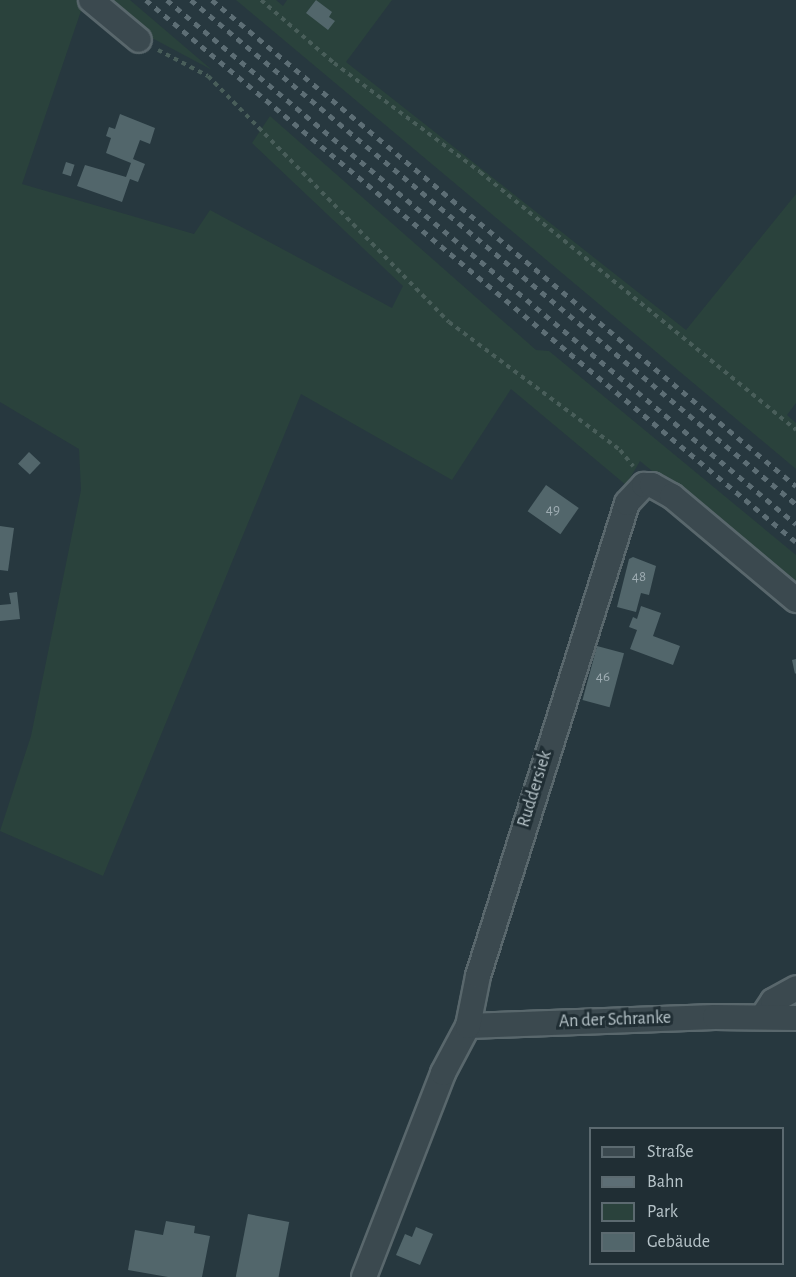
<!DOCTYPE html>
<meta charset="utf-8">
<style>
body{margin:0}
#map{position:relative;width:796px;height:1277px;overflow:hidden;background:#27383f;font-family:"Alegreya Sans",sans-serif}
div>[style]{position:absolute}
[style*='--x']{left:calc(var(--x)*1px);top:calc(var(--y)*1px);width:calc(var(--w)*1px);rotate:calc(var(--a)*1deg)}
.green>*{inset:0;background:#2a423c}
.building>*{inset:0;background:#52666b;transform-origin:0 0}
.path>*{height:4px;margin-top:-2px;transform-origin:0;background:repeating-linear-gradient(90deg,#495e5a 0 4.5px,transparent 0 9px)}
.roads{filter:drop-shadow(2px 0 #59676c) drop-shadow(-2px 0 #59676c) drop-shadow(0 2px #59676c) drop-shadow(0 -2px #59676c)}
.minor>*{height:24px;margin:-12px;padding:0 12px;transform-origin:12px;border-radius:12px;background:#3b494f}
.rail>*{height:4.5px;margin-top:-2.25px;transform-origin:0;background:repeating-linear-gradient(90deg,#5d6e75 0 6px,transparent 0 12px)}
span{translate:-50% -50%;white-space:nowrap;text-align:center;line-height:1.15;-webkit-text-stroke:6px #202e34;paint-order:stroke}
.number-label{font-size:15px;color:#9eacb2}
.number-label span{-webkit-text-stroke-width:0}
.street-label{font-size:18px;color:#b7c4c9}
.legend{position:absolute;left:589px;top:1127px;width:195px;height:138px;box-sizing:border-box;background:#202e34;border:2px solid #5c6a70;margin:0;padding:8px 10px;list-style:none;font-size:18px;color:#b7c4c9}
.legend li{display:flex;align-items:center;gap:12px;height:30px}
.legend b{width:30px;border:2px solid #5c6a70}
</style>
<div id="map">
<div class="green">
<div style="clip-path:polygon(0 0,76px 0,83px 5px,22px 184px,194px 234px,210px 210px,392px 308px,403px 286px,252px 143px,270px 116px,536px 350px,549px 351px,796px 555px,796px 590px,640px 461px,626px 485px,511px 389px,452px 480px,301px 394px,103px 876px,0 831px,31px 736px,81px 490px,79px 449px,0 402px)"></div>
<div style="clip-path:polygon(102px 0,130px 0,212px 70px,152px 38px)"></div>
<div style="clip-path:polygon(236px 0,276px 0,283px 6px,287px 0,392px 0,346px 62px,686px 330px,796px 194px,796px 403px,787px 415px,796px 423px,796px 469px)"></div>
</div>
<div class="building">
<div style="clip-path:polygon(316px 0,332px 12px,329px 17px,335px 21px,328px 30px,306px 13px)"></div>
<div style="clip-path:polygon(120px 114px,155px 128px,150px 144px,140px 140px,133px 159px,145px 164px,138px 182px,130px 179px,122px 202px,77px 186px,85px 165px,126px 177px,131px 163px,106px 153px,111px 138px,106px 136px,109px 127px,115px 129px)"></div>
<div style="left:66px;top:162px;width:9px;height:12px;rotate:18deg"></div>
<div style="left:29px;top:452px;width:16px;height:16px;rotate:43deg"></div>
<div style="left:546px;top:485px;width:40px;height:32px;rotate:35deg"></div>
<div style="clip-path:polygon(0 526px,14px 528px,8px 571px,0 570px)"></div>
<div style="clip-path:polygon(633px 557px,656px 566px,649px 595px,641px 593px,636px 612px,617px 607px,629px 559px)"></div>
<div style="clip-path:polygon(17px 592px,20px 619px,0 621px,0 605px,11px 604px,9px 593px)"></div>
<div style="clip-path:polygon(641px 606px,661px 613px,653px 636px,680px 646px,673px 665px,630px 649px,637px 630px,629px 627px,633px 617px,637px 619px)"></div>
<div style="left:597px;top:646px;width:28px;height:56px;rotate:15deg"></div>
<div style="clip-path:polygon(796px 659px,796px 673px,795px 674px,792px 660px)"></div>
<div style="left:248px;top:1214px;width:42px;height:64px;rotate:11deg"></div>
<div style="clip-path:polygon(166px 1221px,195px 1226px,194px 1233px,210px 1236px,202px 1277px,168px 1277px,128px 1270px,135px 1230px,163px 1235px)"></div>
<div style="clip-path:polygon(416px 1227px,433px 1234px,420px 1265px,396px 1255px,405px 1234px,412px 1237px)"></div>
</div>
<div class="path">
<div style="--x:261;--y:0;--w:96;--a:40.8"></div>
<div style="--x:334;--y:63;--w:182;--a:36.7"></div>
<div style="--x:480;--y:172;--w:408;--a:39.2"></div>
<div style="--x:158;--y:50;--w:56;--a:27.5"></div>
<div style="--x:208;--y:76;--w:344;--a:45.6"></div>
<div style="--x:449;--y:322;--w:214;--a:36.8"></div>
<div style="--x:620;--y:450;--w:21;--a:51"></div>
</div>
<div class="roads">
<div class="minor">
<div style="--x:91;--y:0;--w:62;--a:39.8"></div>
<div style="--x:763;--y:1016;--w:18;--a:-56"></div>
<div style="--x:773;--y:1001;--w:26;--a:-29"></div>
<div style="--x:468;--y:1026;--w:247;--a:-2.1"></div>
<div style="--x:715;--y:1017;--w:81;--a:0.7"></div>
<div style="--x:364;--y:1277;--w:219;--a:-68.8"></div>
<div style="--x:443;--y:1073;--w:53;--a:-62"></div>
<div style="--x:468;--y:1026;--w:51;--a:-78.7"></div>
<div style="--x:478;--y:976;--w:496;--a:-72.5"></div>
<div style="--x:627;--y:503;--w:25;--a:-47"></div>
<div style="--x:644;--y:485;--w:8;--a:0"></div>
<div style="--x:652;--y:485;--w:23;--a:29"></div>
<div style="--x:672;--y:496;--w:162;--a:40"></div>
</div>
</div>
<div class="rail">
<div style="--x:146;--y:0;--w:846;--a:39.82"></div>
<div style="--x:167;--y:0;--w:819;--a:39.8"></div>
<div style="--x:191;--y:0;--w:787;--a:39.8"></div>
<div style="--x:212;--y:0;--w:760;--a:39.77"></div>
</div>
<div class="number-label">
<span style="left:553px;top:510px">49</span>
<span style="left:639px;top:577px">48</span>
<span style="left:603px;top:677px">46</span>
</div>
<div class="street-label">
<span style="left:535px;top:789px;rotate:-73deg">Ruddersiek</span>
<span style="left:615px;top:1020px;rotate:-2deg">An der Schranke</span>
</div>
<ul class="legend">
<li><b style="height:8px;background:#3b494f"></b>Straße</li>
<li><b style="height:8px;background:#5d6e75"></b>Bahn</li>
<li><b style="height:16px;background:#2a423c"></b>Park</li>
<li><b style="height:16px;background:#52666b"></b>Gebäude</li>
</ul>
</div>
